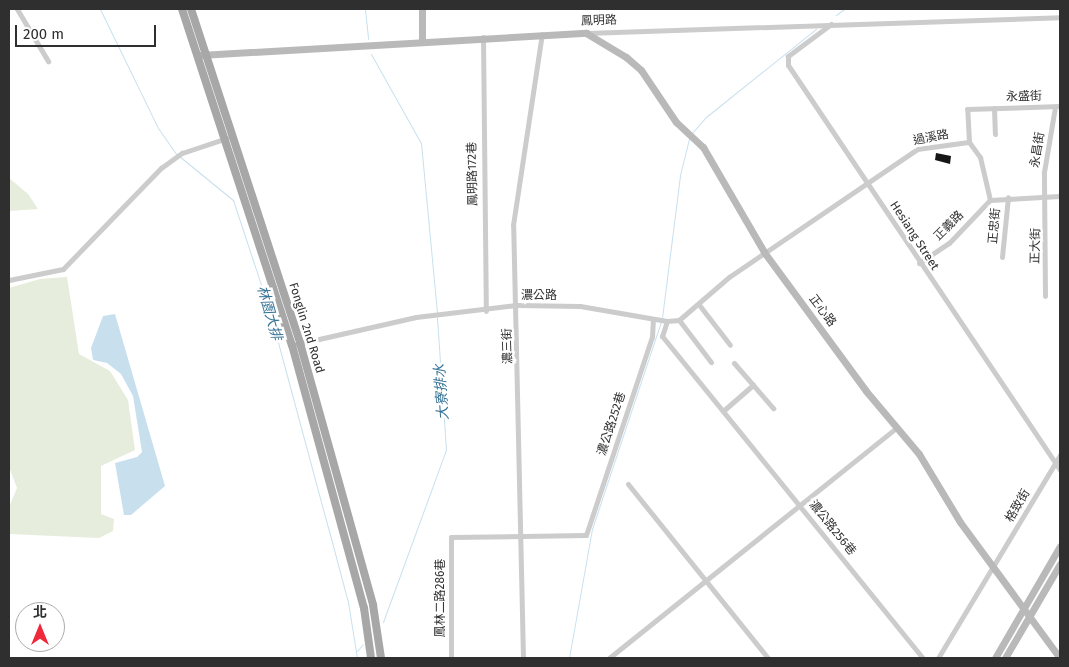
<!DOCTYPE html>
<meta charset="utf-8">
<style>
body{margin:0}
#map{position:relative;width:1069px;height:667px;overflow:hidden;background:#fff;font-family:"Fira Sans","Noto Sans TC",sans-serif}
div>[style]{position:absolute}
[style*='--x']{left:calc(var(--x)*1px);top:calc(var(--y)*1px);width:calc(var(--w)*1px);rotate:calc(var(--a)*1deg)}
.green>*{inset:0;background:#e6eddc}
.water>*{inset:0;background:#c8e0ee}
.stream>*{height:1px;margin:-0.5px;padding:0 0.5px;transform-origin:0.5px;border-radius:0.5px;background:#c8e0ee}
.building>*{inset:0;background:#161616}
.street>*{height:5px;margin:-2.5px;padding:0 2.5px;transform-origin:2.5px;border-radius:2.5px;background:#ccc}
.secondary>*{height:7px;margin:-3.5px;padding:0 3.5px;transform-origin:3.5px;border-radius:3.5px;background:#b9b9b9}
.primary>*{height:8px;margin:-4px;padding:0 4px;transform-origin:4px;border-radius:4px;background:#a7a7a7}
span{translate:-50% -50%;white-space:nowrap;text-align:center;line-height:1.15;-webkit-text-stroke:5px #fff;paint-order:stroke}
.street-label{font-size:12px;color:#2f2f2f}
.water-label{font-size:14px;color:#387497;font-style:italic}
.frame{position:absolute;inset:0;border:10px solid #2f2f2f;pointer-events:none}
.north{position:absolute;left:15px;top:602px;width:50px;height:50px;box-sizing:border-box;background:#fff;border:1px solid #acacac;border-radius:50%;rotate:0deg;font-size:14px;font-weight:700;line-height:20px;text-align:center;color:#2f2f2f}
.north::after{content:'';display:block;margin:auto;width:18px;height:22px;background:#ef283b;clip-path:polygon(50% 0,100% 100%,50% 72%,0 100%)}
.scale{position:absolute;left:15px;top:25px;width:141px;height:22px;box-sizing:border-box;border:2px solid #2f2f2f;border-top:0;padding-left:6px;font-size:15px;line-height:18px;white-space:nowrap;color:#2f2f2f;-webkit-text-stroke:4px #fff;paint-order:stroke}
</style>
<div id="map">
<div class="green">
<div style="clip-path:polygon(9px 178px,28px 194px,38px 209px,9px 211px)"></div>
<div style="clip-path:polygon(67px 277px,79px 354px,110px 371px,128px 400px,135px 450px,101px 466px,101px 514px,114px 519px,113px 531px,99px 538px,9px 534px,9px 507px,17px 488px,9px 467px,9px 288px,40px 279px)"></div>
</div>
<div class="water">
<div style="clip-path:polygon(115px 314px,165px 486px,131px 515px,124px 515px,115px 463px,137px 457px,142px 452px,133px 396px,121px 374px,107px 363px,93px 360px,91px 348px,103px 316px)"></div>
</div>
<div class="stream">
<div style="--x:100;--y:9;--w:132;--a:64"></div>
<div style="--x:158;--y:128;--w:32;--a:55"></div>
<div style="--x:365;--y:9;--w:30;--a:84"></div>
<div style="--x:836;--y:15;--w:10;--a:-37"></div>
<div style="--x:371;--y:54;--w:102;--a:60.7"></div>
<div style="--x:421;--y:143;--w:171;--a:84.6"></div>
<div style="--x:692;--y:133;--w:21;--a:-49"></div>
<div style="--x:706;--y:117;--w:141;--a:-38.7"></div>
<div style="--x:179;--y:156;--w:70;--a:39.2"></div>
<div style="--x:233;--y:200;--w:115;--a:71.7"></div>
<div style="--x:269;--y:309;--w:226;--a:74.9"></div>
<div style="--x:328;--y:527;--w:78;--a:75.1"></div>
<div style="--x:348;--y:602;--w:57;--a:80.9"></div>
<div style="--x:662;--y:318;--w:144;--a:-82.8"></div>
<div style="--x:680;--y:175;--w:37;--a:-76"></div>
<div style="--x:383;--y:622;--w:183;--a:-69.9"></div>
<div style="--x:446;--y:450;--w:133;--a:-93.9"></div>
<div style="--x:357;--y:651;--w:9;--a:-49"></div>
<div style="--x:569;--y:658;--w:131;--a:-79.9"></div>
<div style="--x:592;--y:529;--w:218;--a:-71.6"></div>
</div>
<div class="building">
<div style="clip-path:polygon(936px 153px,951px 156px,950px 164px,935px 160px)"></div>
</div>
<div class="street">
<div style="--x:17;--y:9;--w:61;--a:59.2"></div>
<div style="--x:831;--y:24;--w:54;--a:143.3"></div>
<div style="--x:788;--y:56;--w:9;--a:90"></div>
<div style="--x:788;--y:65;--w:488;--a:56.1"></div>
<div style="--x:586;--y:33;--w:474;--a:-1.9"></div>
<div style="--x:483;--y:37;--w:274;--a:89.4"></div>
<div style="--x:994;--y:108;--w:26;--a:88"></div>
<div style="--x:969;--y:142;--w:33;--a:-93"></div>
<div style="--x:967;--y:109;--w:93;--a:-1.8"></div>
<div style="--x:1002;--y:257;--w:60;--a:-84.3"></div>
<div style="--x:919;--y:263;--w:36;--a:-34"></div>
<div style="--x:949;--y:243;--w:59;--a:-46.4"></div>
<div style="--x:9;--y:280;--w:55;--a:-11.5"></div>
<div style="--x:63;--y:269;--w:141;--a:-45.9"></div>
<div style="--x:161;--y:168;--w:26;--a:-36"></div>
<div style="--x:182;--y:153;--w:47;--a:-18.4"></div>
<div style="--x:1045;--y:296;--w:124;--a:-90.5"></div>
<div style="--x:1044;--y:172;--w:66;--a:-80.4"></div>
<div style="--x:700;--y:306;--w:49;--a:52.4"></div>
<div style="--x:679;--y:320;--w:53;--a:52.7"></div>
<div style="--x:667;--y:321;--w:16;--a:108"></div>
<div style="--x:662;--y:336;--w:414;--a:51"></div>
<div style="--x:297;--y:344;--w:122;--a:-12.8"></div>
<div style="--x:416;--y:317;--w:102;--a:-6.8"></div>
<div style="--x:517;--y:305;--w:63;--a:0.9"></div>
<div style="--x:580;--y:306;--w:88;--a:9.8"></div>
<div style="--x:667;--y:321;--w:12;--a:-5"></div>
<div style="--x:679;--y:320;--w:66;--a:-40.7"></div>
<div style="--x:729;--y:277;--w:227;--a:-34.2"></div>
<div style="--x:917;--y:149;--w:52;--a:-7.7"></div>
<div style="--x:969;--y:142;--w:19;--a:54"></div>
<div style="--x:980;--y:157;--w:44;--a:76.9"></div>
<div style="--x:990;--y:200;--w:70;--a:-3.3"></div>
<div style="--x:734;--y:363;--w:60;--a:49.1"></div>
<div style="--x:723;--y:411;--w:40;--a:-41"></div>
<div style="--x:628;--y:484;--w:223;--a:51.2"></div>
<div style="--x:451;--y:658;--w:121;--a:-90"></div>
<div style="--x:451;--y:537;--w:135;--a:-0.8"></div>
<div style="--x:586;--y:535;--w:209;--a:-71.6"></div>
<div style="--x:652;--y:337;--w:18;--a:-87"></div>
<div style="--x:523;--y:658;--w:433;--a:-91.3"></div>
<div style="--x:513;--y:225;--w:193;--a:-81.4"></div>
<div style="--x:609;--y:658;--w:368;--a:-38.7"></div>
<div style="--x:938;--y:658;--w:237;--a:-59"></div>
</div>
<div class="secondary">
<div style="--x:422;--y:9;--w:31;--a:90"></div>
<div style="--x:200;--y:55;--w:387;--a:-3.3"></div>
<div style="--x:586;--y:33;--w:47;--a:31"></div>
<div style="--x:626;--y:57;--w:20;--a:41"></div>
<div style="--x:641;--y:70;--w:63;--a:56.1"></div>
<div style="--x:676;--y:122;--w:37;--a:43"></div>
<div style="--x:703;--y:147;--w:121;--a:59.8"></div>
<div style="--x:764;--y:252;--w:172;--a:53.7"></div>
<div style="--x:866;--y:391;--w:82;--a:49.9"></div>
<div style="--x:919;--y:454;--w:79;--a:58.9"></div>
<div style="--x:960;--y:522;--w:169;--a:53.7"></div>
<div style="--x:995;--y:658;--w:129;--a:-59.9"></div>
<div style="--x:1005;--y:658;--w:109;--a:-59.7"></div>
</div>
<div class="primary">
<div style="--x:182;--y:9;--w:354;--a:71.9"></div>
<div style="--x:292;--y:345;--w:273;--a:74.7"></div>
<div style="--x:364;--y:608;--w:50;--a:82"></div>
<div style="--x:191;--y:9;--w:351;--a:71.9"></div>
<div style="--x:300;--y:343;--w:272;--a:74.4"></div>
<div style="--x:373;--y:605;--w:54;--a:81.4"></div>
</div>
<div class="street-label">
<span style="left:599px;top:21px;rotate:-2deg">鳳明路</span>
<span style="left:1024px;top:97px;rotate:-1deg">永盛街</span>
<span style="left:931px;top:138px;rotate:-11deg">過溪路</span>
<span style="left:1038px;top:150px;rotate:-81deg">永昌街</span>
<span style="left:473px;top:174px;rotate:-91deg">鳳明路172巷</span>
<span style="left:949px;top:226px;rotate:-45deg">正義路</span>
<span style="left:995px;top:226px;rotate:-85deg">正忠街</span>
<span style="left:914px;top:236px;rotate:57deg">Hesiang Street</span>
<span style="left:1036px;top:246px;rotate:-89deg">正大街</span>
<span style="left:539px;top:296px">濃公路</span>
<span style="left:822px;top:311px;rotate:53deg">正心路</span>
<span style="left:306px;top:328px;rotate:73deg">Fonglin 2nd Road</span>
<span style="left:508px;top:346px;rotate:-92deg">濃三街</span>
<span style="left:612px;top:424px;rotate:-72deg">濃公路252巷</span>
<span style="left:1018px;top:506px;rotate:-59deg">格致街</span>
<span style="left:832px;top:528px;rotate:51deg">濃公路256巷</span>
<span style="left:441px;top:598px;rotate:-90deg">鳳林二路286巷</span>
</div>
<div class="water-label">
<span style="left:269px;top:313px;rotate:74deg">林園大排</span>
<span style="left:442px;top:392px;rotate:-94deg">大寮排水</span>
</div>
<div class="frame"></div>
<div class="north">北</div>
<div class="scale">200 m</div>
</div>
